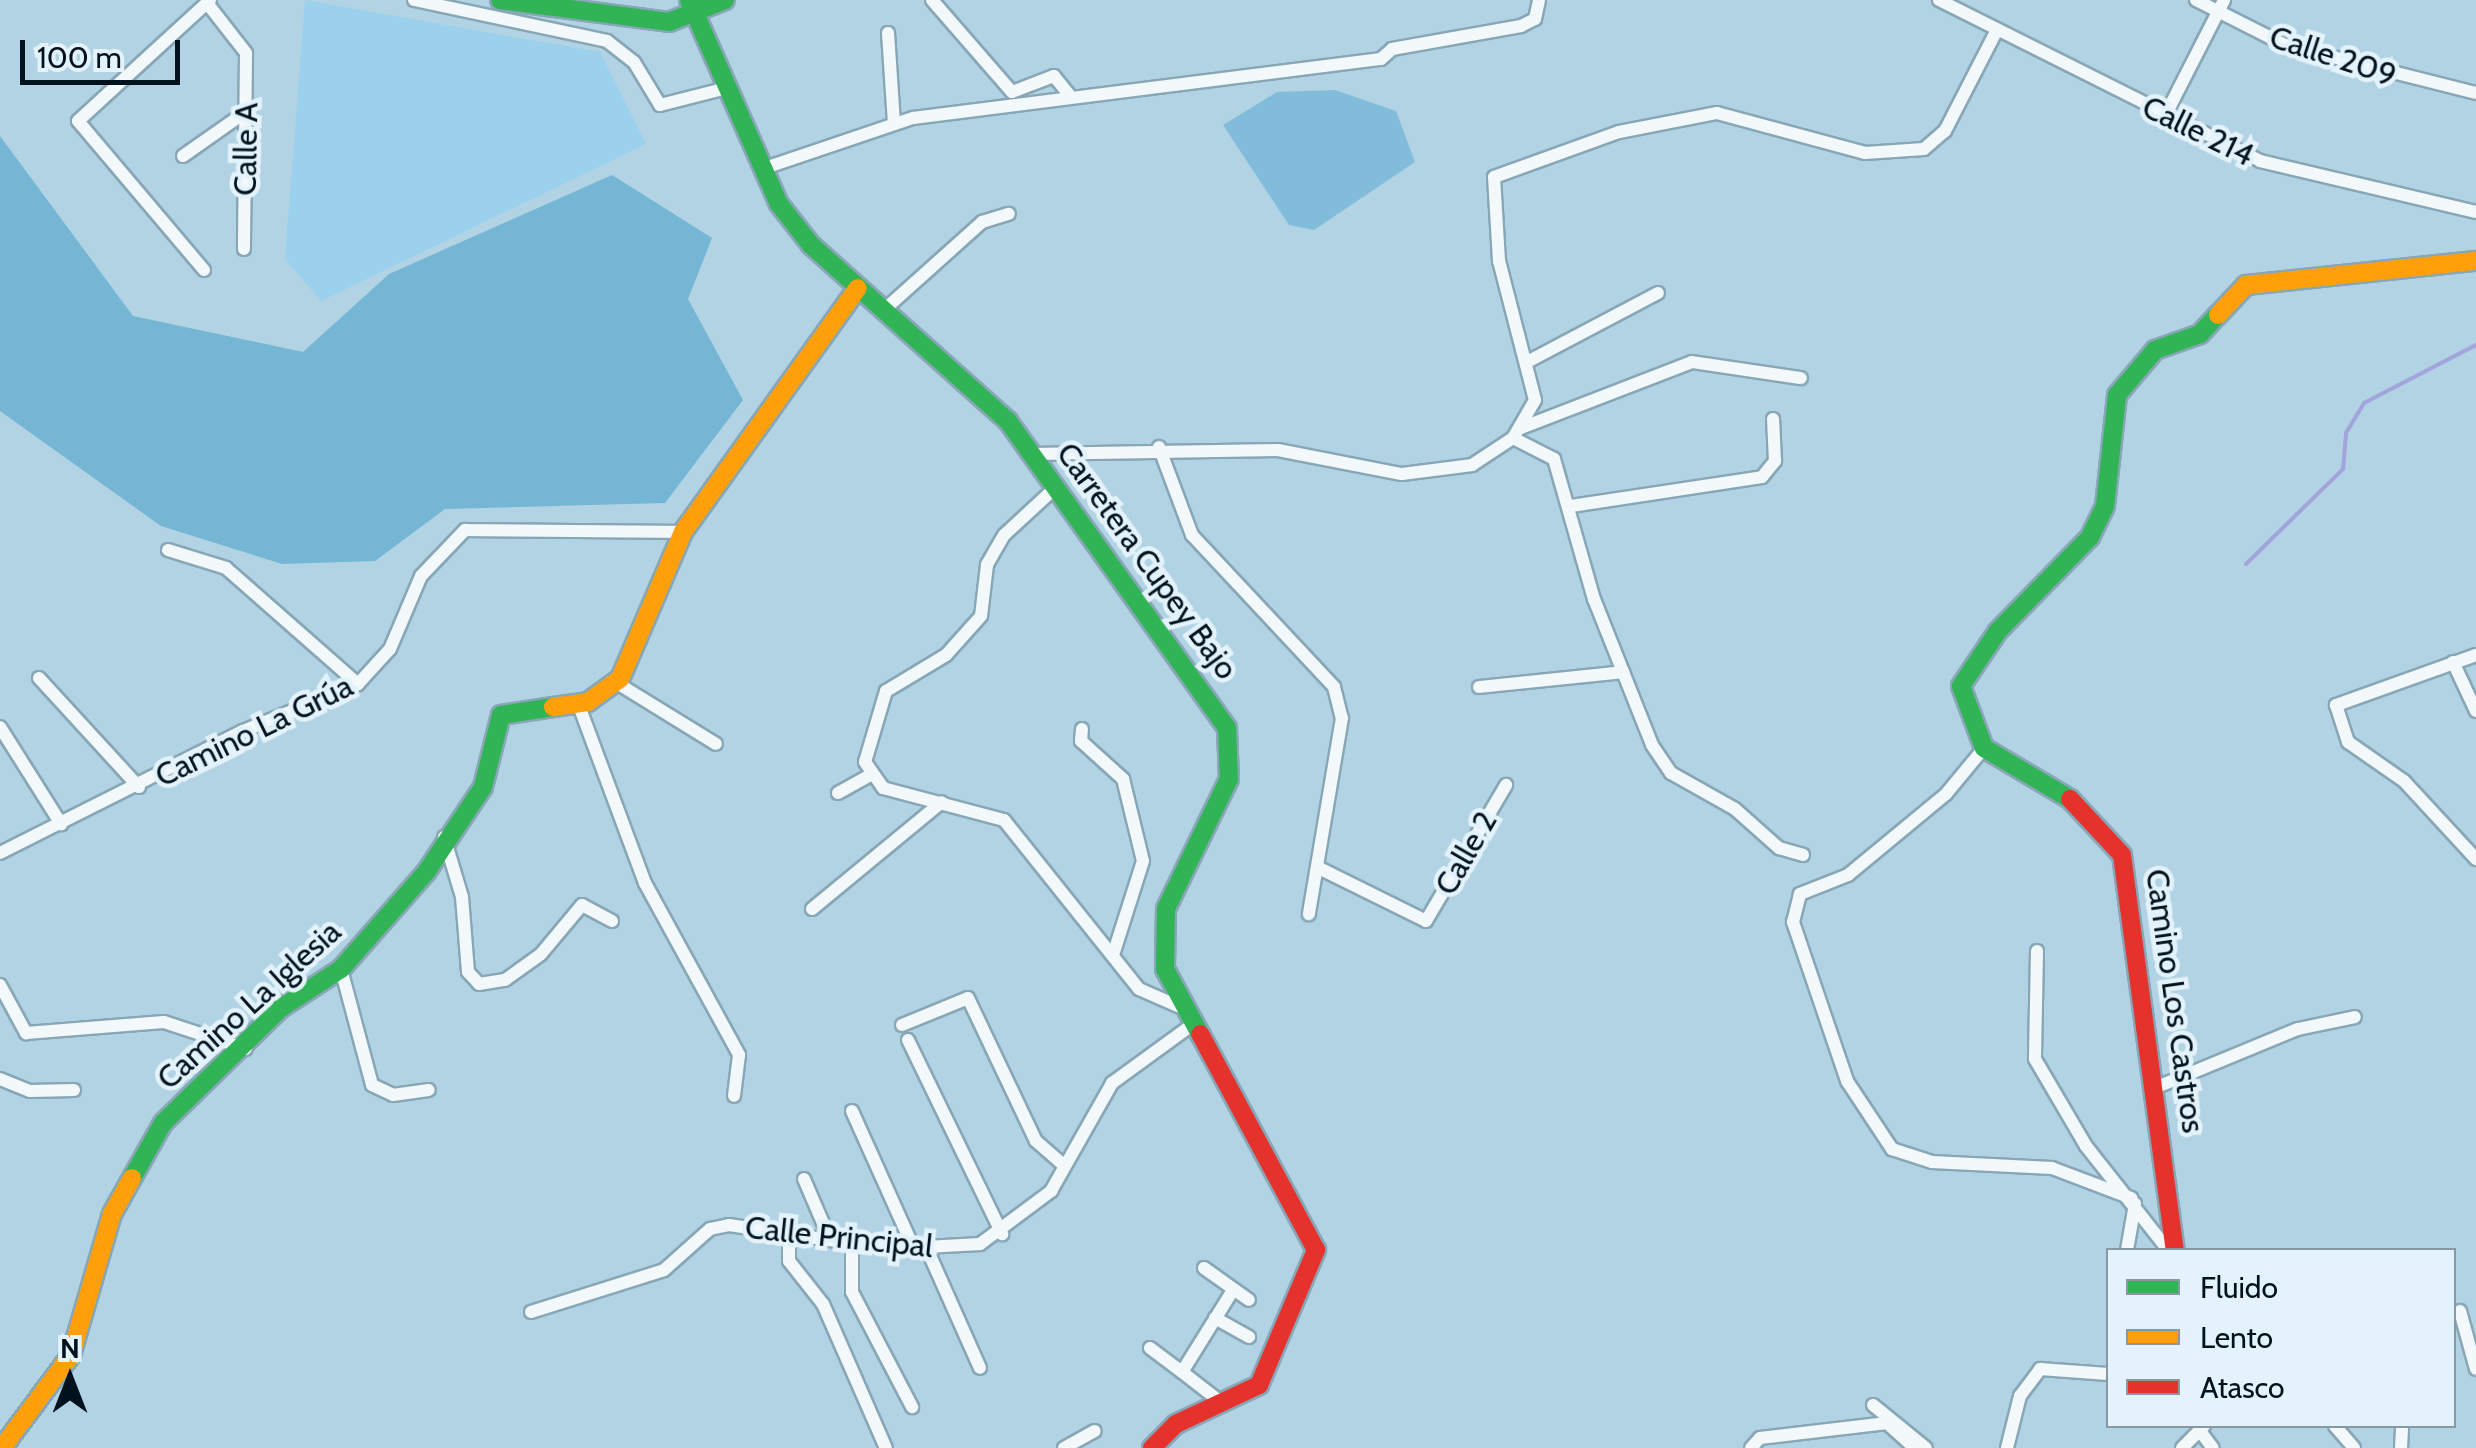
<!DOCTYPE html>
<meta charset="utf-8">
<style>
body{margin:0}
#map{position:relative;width:2476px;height:1448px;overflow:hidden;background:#b1d3e4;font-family:Cabin,sans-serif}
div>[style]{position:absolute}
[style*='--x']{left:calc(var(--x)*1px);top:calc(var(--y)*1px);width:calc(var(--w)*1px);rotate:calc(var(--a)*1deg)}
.built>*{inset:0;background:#9cd1ed}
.green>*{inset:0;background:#81bdda}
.forest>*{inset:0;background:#76b6d5}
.stream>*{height:4px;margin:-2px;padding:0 2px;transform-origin:2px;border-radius:2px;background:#a2a4db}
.roads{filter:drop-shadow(2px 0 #88a7b6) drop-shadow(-2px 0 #88a7b6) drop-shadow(0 2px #88a7b6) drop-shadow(0 -2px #88a7b6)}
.street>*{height:12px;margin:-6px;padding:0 6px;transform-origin:6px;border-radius:6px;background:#f3f8fb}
.fast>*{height:18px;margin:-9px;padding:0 9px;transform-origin:9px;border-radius:9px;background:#30b455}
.slow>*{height:18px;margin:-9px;padding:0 9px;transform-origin:9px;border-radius:9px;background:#ff9f0a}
.jam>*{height:18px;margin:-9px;padding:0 9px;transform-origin:9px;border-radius:9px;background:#e5322d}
span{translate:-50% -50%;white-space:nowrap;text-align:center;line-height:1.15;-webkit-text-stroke:9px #e4f3fb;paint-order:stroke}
.street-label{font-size:32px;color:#00121e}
.legend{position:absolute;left:2106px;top:1248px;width:350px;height:180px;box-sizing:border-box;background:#e4f3fb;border:2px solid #8999a3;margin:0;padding:12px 18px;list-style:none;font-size:30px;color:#00121e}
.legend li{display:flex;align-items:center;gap:20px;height:50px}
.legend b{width:50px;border:2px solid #8999a3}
.north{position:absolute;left:20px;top:1328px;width:100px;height:100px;-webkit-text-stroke:8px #e4f3fb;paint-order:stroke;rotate:0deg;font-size:28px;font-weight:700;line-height:40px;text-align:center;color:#00121e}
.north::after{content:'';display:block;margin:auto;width:35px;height:45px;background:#00121e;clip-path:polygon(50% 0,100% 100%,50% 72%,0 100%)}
.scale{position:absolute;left:20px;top:40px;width:160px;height:45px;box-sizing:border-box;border:5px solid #00121e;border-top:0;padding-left:12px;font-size:30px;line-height:35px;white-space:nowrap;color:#00121e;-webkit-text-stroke:8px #e4f3fb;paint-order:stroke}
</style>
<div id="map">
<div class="built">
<div style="clip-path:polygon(305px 0,600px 52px,646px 144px,321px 301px,285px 259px)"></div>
</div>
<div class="green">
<div style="clip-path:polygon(1335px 90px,1396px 111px,1415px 162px,1314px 230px,1289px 225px,1223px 125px,1277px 92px)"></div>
</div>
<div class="forest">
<div style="clip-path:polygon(0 136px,133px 316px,303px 352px,389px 274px,612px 175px,712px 238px,688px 299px,743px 400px,665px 503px,445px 509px,375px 561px,282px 564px,161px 526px,0 411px)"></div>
</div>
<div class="stream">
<div style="--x:2246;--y:564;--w:136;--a:-44.4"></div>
<div style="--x:2343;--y:469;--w:36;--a:-85"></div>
<div style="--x:2346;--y:433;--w:35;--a:-59"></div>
<div style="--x:2364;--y:403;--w:126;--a:-27.4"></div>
</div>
<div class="roads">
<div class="street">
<div style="--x:414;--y:0;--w:197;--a:12"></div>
<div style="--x:607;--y:41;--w:34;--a:38"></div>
<div style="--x:634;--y:62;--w:50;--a:58.8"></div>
<div style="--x:660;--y:105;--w:65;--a:-14.3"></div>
<div style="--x:932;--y:0;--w:122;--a:49"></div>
<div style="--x:1012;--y:92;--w:45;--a:-20.9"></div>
<div style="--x:1054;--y:76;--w:27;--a:51"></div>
<div style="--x:1939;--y:0;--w:359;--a:26.6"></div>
<div style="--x:2260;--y:161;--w:222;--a:13.3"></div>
<div style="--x:2196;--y:0;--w:100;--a:26.8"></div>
<div style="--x:2285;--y:45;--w:197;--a:14.1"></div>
<div style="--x:207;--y:3;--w:63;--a:52"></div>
<div style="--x:246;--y:53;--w:196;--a:90.6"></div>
<div style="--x:888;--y:33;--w:91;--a:86.2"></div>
<div style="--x:2165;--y:116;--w:130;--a:-63"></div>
<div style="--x:183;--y:156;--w:78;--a:-35.1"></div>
<div style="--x:762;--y:169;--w:159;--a:-18.7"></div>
<div style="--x:913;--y:118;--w:472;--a:-7.2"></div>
<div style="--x:1381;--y:59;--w:15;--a:-42"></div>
<div style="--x:1392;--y:49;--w:131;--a:-10.1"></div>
<div style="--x:1521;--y:26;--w:16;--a:-27"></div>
<div style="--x:1535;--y:19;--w:19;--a:-78"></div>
<div style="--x:204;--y:270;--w:195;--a:-130.2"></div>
<div style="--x:78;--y:121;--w:179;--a:-42.5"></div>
<div style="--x:884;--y:310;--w:132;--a:-41.9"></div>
<div style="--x:982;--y:222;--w:28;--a:-17"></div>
<div style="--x:1527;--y:362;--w:148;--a:-27.8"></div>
<div style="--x:1521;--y:428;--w:183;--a:-21.1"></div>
<div style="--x:1692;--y:362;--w:110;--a:8.4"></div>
<div style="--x:1513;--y:438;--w:46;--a:27.1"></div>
<div style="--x:1554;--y:459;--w:146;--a:74.1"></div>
<div style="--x:1594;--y:599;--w:157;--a:68.3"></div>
<div style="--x:1652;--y:745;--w:34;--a:56"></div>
<div style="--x:1671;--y:773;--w:73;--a:29.4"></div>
<div style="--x:1735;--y:809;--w:59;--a:41.6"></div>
<div style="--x:1779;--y:848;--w:25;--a:16"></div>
<div style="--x:1159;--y:447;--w:94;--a:69.4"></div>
<div style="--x:1192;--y:535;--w:208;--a:46.9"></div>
<div style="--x:1334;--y:687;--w:32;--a:76"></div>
<div style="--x:1342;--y:718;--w:199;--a:99.6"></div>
<div style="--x:1031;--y:454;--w:247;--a:-0.9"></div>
<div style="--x:1278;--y:450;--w:126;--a:11"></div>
<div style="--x:1402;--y:474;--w:71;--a:-7.3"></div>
<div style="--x:1472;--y:465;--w:49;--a:-33.4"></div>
<div style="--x:1513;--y:438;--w:44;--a:-59.9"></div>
<div style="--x:1535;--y:400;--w:144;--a:-104.5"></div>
<div style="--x:1499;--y:261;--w:84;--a:-93.4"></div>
<div style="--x:1494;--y:177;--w:133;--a:-19.8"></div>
<div style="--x:1619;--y:132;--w:100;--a:-11"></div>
<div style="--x:1717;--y:113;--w:153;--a:15.1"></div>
<div style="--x:1865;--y:153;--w:59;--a:-3.9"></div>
<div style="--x:1924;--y:149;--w:28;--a:-41"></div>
<div style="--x:1945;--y:131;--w:114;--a:-62.8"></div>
<div style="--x:1055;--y:488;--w:69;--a:137.3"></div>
<div style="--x:1004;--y:535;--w:34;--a:120"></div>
<div style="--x:987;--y:565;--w:51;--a:96.7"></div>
<div style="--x:981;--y:616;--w:52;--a:131.9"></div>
<div style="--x:946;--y:655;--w:70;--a:149"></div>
<div style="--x:886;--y:691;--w:74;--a:106.5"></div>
<div style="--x:865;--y:762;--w:32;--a:55"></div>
<div style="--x:883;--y:788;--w:125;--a:14.8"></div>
<div style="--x:1004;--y:820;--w:216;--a:51.4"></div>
<div style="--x:1139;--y:989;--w:43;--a:23.6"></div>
<div style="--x:1571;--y:506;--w:193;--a:-8.6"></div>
<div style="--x:1762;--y:477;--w:21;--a:-51"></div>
<div style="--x:1775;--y:461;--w:42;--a:-92.7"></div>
<div style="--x:168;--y:550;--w:61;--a:17.2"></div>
<div style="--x:226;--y:568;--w:176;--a:41.3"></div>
<div style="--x:2476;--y:655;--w:149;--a:160.3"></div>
<div style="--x:2336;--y:705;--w:39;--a:72"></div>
<div style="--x:2348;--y:742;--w:68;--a:34.9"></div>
<div style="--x:2404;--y:781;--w:106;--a:47.3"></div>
<div style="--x:2453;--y:662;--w:54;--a:64.9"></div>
<div style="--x:39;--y:678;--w:148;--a:47.5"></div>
<div style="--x:617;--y:683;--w:116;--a:31.6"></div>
<div style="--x:1479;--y:687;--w:145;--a:-5.9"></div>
<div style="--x:578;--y:703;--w:192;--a:69.6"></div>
<div style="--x:645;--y:883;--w:196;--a:61.3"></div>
<div style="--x:739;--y:1055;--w:41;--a:97"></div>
<div style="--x:0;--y:727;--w:115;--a:57.8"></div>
<div style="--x:1082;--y:729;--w:12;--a:95"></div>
<div style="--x:1081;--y:741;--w:57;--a:42.1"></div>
<div style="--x:1123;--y:779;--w:84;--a:76.3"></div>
<div style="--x:1143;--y:861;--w:99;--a:107.7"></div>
<div style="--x:1984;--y:748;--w:60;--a:129.6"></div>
<div style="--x:1946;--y:794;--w:127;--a:140.4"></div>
<div style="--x:1848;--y:875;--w:52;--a:158.4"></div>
<div style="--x:1800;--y:894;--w:29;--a:104"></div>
<div style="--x:1793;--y:922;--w:168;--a:71.2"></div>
<div style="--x:1847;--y:1081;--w:82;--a:56.5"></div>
<div style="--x:1892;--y:1149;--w:42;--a:18"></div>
<div style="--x:1932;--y:1162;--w:120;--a:2.9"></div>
<div style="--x:2052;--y:1168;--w:85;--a:20.8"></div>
<div style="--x:838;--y:793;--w:37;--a:-29"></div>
<div style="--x:444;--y:837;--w:63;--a:73.3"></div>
<div style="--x:462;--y:897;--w:75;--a:85.4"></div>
<div style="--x:468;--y:972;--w:16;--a:47"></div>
<div style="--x:479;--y:984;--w:26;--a:-9"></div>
<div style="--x:505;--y:980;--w:44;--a:-35.8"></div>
<div style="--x:541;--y:954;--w:64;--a:-50.1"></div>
<div style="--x:582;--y:905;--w:34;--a:28"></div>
<div style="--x:0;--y:853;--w:272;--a:-26.7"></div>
<div style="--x:243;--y:731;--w:124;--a:-22.2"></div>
<div style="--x:358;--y:684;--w:47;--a:-47.6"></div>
<div style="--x:390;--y:649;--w:79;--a:-67"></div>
<div style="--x:421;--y:576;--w:64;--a:-46.3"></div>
<div style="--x:465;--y:530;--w:218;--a:0.5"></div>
<div style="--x:1321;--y:869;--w:117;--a:26.3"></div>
<div style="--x:1426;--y:921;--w:158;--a:-59.5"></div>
<div style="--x:812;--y:909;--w:168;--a:-39.5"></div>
<div style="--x:2037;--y:951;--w:108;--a:91.1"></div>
<div style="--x:2035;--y:1059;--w:101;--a:59.6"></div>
<div style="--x:2086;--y:1146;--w:132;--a:51.7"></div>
<div style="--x:341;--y:969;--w:120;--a:75"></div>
<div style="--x:372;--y:1085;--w:23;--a:25"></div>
<div style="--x:393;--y:1095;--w:36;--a:-8"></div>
<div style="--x:0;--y:985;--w:55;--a:61.6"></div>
<div style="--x:26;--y:1033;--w:138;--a:-4.6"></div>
<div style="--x:164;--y:1022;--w:86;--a:18.2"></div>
<div style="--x:902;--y:1025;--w:71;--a:-22.2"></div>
<div style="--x:968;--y:998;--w:158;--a:64.6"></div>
<div style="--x:1036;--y:1141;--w:38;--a:41"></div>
<div style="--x:908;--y:1040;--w:216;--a:64.1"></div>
<div style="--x:0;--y:1079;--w:32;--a:22"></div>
<div style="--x:30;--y:1091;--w:44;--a:-1.3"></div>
<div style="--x:2157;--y:1087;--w:152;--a:-22.4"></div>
<div style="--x:2298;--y:1029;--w:58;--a:-11.9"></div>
<div style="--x:852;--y:1111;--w:151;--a:65.8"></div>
<div style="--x:804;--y:1179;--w:63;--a:66.7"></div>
<div style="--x:789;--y:1231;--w:30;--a:90"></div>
<div style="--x:789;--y:1261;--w:55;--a:51.7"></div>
<div style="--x:823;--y:1304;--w:157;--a:66.4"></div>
<div style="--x:852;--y:1242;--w:50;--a:90"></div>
<div style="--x:852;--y:1292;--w:130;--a:62.4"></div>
<div style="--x:927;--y:1249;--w:130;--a:66"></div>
<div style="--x:2127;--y:1250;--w:47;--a:-80.1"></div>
<div style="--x:1204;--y:1268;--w:55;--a:35.4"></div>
<div style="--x:2460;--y:1311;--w:60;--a:74.6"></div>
<div style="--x:531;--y:1312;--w:139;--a:-17.5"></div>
<div style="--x:664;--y:1270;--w:62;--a:-41.7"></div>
<div style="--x:710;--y:1229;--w:19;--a:-12"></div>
<div style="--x:729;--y:1225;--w:163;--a:8.5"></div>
<div style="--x:890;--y:1249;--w:90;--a:-3.2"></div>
<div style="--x:980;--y:1244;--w:89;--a:-36.7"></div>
<div style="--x:1051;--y:1191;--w:124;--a:-60.5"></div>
<div style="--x:1112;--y:1083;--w:95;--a:-36"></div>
<div style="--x:1215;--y:1318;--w:39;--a:29"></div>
<div style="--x:1150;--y:1348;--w:40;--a:37"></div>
<div style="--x:1222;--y:1403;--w:51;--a:-142.2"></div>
<div style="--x:1182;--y:1372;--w:97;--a:-58.1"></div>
<div style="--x:1873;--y:1405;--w:68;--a:39.1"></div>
<div style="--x:2335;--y:1426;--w:29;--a:49"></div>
<div style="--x:2200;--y:1431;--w:21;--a:53"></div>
<div style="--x:1064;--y:1448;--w:35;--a:-29"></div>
<div style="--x:1751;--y:1448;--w:13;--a:-48"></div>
<div style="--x:1760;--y:1438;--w:128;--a:-6.7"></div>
<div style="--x:1887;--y:1423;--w:38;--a:42"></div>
<div style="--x:2007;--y:1448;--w:54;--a:-76"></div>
<div style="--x:2020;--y:1396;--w:34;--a:-53"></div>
<div style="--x:2040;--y:1369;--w:68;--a:4.2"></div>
<div style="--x:2182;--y:1448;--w:31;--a:-45"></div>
<div style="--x:2401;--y:1448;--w:22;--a:-87"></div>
</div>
<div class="fast">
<div style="--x:500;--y:0;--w:170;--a:7.4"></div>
<div style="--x:669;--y:22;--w:60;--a:-21.4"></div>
<div style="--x:689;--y:0;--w:223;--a:66.2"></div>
<div style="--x:779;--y:204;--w:52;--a:52"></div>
<div style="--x:811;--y:245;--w:264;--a:41.8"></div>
<div style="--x:1008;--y:421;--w:377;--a:54.5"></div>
<div style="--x:1227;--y:728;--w:51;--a:87.8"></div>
<div style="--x:1229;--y:779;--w:144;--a:115.9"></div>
<div style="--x:1166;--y:909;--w:60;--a:91"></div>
<div style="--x:1165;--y:969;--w:74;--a:61.7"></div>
<div style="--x:2070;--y:799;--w:100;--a:-149.3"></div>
<div style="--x:1984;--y:748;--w:66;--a:-110.4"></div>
<div style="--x:1961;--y:686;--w:66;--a:-56.1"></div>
<div style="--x:1998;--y:631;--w:132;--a:-45.6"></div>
<div style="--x:2090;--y:537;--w:34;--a:-64"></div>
<div style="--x:2105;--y:506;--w:112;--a:-83.8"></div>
<div style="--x:2117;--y:395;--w:59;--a:-49.8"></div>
<div style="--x:2155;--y:350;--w:48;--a:-19.6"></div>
<div style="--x:2200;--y:334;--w:26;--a:-47"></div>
<div style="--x:132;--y:1178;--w:63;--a:-60.6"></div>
<div style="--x:163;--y:1123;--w:165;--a:-44.3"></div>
<div style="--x:281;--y:1008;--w:72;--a:-33"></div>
<div style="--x:341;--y:969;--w:130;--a:-48.7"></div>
<div style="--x:427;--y:871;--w:101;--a:-56.3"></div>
<div style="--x:483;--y:787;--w:74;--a:-76"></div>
<div style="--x:501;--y:715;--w:53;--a:-8.7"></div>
</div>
<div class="slow">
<div style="--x:2218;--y:315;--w:41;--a:-47"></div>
<div style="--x:2246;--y:285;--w:231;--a:-6"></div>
<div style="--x:553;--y:707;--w:35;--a:-8"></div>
<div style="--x:588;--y:702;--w:39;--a:-36"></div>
<div style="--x:620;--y:679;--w:160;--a:-66.8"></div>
<div style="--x:683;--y:532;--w:300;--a:-54.4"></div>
<div style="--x:2;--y:1448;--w:116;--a:-53.4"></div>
<div style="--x:71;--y:1355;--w:147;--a:-73.8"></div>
<div style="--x:112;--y:1214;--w:41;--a:-60.9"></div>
</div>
<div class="jam">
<div style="--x:2070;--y:799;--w:76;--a:47.1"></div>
<div style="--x:2122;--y:855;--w:399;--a:82.4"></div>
<div style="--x:1152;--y:1448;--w:34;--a:-45"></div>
<div style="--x:1176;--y:1424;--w:92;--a:-25.2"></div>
<div style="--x:1259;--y:1385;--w:147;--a:-67.1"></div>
<div style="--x:1316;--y:1250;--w:245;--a:-118.2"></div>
</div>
</div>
<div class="street-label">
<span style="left:2333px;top:56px;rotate:18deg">Calle 209</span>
<span style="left:2198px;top:131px;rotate:26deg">Calle 214</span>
<span style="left:246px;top:149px;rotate:-89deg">Calle A</span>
<span style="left:1147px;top:561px;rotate:54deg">Carretera Cupey Bajo</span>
<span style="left:254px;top:731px;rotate:-26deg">Camino La Grúa</span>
<span style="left:1466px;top:853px;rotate:-60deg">Calle 2</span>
<span style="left:2175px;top:1001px;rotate:82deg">Camino Los Castros</span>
<span style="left:249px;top:1005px;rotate:-42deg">Camino La Iglesia</span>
<span style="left:839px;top:1237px;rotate:6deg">Calle Principal</span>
</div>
<ul class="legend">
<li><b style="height:12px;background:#30b455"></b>Fluido</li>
<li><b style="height:12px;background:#ff9f0a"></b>Lento</li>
<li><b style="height:12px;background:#e5322d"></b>Atasco</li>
</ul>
<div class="north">N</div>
<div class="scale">100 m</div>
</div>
